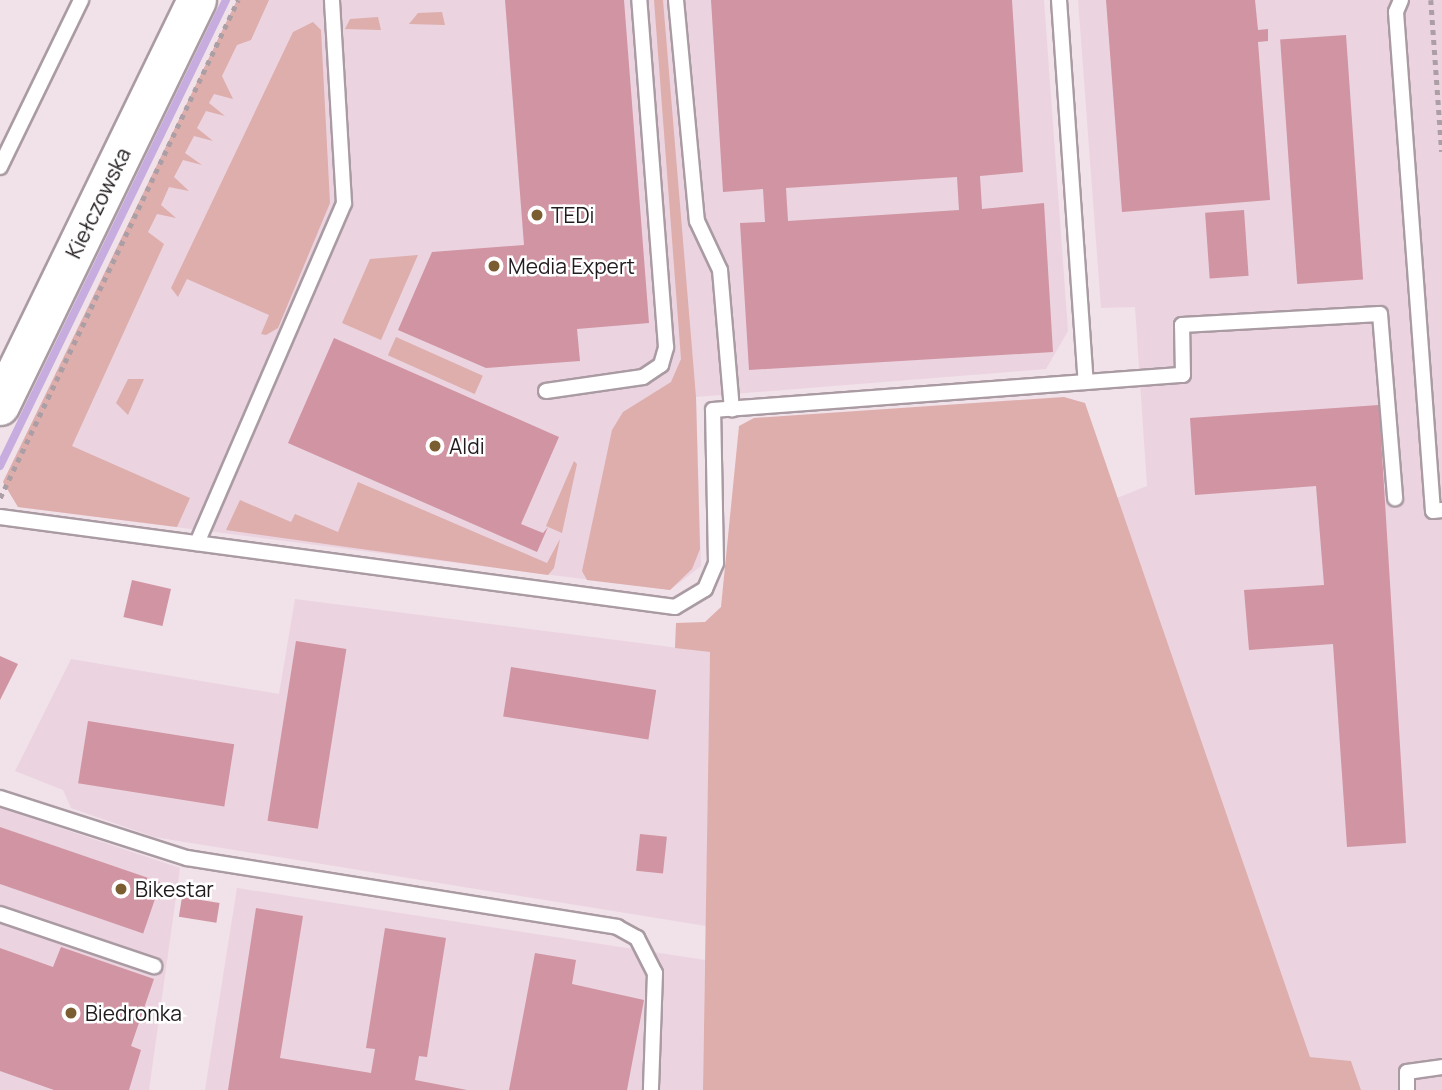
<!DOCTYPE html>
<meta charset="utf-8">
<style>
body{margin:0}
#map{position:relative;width:1442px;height:1090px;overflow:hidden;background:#f1e1e9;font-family:Manrope,sans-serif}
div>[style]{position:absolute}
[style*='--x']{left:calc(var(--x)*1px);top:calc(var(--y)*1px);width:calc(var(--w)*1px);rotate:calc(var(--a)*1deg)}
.built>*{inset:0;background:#ebd3e0}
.green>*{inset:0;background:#ddaeab;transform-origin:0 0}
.stream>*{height:8px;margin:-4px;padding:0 4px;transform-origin:4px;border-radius:4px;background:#c7addf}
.building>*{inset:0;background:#d094a2;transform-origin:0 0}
.path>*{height:4.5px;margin-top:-2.25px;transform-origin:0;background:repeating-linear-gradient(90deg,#ab9fa5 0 5px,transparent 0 10px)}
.roads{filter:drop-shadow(2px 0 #aa9ba3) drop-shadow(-2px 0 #aa9ba3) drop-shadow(0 2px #aa9ba3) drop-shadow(0 -2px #aa9ba3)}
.lane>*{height:14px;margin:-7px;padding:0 7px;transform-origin:7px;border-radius:7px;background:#fff}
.secondary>*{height:38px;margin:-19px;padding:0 19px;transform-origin:19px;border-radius:19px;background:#fff}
.dots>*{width:19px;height:19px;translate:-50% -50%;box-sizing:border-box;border:4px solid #fff;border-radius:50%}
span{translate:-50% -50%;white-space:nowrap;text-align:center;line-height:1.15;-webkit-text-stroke:5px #fff;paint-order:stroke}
.street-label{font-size:21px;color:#211b1e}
.poi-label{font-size:21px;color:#211b1e}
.left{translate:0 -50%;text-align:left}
</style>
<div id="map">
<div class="built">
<div style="clip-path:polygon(237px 0,1044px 0,1068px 331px,1046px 369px,696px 397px,701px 566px,670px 590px,18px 507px,3px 482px)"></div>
<div style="clip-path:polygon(1078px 0,1442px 0,1442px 1090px,1361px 1090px,1351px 1061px,1310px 1057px,1117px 498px,1147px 486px,1135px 307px,1101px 308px)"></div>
<div style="clip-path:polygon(295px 599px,710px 652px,706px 926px,154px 837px,71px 808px,63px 790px,15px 771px,71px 659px,279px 694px)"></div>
<div style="clip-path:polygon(0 808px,180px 868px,149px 1090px,0 1090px)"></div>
<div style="clip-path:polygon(237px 888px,705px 960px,703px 1090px,205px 1090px)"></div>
</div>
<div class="green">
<div style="clip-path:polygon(237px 0,269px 0,251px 40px,237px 45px,222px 76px,233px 99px,214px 94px,209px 103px,225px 116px,206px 111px,197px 128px,213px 141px,194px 136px,185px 153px,202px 165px,183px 160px,174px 177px,189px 191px,169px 187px,161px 205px,176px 218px,157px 214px,148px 232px,164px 244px,72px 446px,190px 498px,177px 527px,18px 507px,3px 482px)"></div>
<div style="clip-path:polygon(654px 0,663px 0,696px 397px,700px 549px,692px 569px,670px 590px,587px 580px,582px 571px,612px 430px,623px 412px,671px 382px,681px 359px)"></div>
<div style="clip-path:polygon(442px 12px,445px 25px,409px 24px,418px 13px)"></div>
<div style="clip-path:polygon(378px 17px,381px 30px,345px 29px,350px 19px)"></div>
<div style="clip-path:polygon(313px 22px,321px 30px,330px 203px,278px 328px,266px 335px,261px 334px,269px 315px,187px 279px,178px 297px,171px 288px,293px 32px)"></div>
<div style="clip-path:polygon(418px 255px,381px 340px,342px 323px,370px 259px)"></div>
<div style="left:396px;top:337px;width:95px;height:20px;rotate:24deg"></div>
<div style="clip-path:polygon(128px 379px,144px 379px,128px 415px,116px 403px)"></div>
<div style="clip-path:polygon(1064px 397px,1085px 403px,1310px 1057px,1351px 1061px,1361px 1090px,703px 1090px,710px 652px,675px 648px,676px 623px,705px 622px,721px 607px,739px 426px,754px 418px)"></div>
<div style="clip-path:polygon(574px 461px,577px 464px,562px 533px,546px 526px)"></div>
<div style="clip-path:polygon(358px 482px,547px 563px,560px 539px,554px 568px,548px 575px,226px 530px,240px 500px,291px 522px,295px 514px,338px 532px)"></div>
</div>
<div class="stream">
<div style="--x:0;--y:466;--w:518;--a:-64.13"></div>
</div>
<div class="building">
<div style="clip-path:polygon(505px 0,624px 0,649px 323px,577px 329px,580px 361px,486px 368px,398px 330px,432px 252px,524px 245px)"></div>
<div style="clip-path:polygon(evenodd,711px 0,1012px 0,1023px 172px,980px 176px,982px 209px,1044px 203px,1053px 352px,749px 370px,740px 223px,765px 222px,763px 189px,723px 192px,711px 0,957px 177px,959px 210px,788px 221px,786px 188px,957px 177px)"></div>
<div style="clip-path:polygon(1106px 0,1255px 0,1258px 30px,1268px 29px,1268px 41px,1258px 42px,1270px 200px,1122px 212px)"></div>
<div style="left:1346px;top:35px;width:245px;height:66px;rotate:86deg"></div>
<div style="left:1244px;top:210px;width:66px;height:39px;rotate:86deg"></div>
<div style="clip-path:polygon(334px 338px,559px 437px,521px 524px,543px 533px,548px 527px,537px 552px,288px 443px)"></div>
<div style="clip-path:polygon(1379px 405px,1406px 843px,1347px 847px,1333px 644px,1249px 650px,1244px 590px,1324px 585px,1316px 486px,1195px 495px,1190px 418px)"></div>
<div style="left:132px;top:580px;width:40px;height:38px;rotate:13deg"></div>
<div style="left:296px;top:641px;width:51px;height:182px;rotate:9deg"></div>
<div style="clip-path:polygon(0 656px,18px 664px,0 700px)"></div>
<div style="left:511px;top:667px;width:147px;height:50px;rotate:9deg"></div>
<div style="left:88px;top:721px;width:148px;height:63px;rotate:9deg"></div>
<div style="left:0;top:827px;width:170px;height:54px;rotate:19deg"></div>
<div style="left:640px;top:834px;width:27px;height:37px;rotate:6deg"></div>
<div style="left:182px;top:897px;width:38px;height:20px;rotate:9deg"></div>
<div style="clip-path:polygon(256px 908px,303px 916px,280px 1058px,371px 1073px,375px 1049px,366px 1048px,385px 928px,446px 938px,427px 1057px,419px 1056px,415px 1080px,467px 1090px,228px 1090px)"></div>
<div style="clip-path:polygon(61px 947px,154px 979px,131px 1046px,141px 1050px,129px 1090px,54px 1090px,0 1071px,0 948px,53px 967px)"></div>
<div style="clip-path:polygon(535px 953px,576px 960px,572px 984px,644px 1000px,627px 1090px,509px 1090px)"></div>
</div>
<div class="path">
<div style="--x:1431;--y:0;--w:152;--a:85.9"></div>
<div style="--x:0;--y:498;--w:552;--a:-64.46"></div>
</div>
<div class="roads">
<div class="lane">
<div style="--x:676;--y:0;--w:222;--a:84.6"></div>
<div style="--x:697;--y:221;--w:54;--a:64.9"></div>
<div style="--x:720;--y:270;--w:140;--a:85.1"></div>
<div style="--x:1059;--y:0;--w:383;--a:86"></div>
<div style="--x:1401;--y:0;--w:13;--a:113"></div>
<div style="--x:1396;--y:12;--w:500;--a:85.76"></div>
<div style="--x:1433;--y:511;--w:9;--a:-6"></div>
<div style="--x:0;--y:167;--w:186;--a:-64.1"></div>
<div style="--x:546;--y:391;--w:98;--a:-8.2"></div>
<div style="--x:643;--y:377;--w:22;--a:-34"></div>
<div style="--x:661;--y:365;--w:19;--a:-74"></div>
<div style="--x:666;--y:347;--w:348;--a:-94.4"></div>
<div style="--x:0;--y:517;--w:681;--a:7.59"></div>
<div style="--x:675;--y:607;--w:35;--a:-31"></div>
<div style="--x:705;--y:589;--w:28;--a:-67"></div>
<div style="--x:716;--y:563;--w:153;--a:-91.1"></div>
<div style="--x:713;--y:410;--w:471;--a:-4.3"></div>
<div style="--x:1183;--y:375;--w:50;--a:-91.1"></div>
<div style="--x:1182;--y:325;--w:198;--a:-3.2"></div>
<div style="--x:1380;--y:314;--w:185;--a:85.3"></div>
<div style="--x:197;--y:543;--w:370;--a:-66.6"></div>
<div style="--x:344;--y:203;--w:203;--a:-93.4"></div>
<div style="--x:0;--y:798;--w:196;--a:17.8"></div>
<div style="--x:187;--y:858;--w:436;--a:9.1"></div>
<div style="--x:617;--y:927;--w:23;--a:29"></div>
<div style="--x:637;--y:938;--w:39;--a:63"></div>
<div style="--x:655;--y:973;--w:117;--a:92"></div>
<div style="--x:0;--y:914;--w:163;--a:18.7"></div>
<div style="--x:1407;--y:1090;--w:18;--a:-90"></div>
<div style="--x:1407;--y:1072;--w:35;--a:-8"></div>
</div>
<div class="secondary">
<div style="--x:0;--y:406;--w:451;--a:-64.1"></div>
</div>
</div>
<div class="dots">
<div style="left:537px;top:215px;background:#7a5e31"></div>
<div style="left:494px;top:266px;background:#7a5e31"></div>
<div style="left:435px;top:446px;background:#7a5e31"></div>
<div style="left:121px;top:889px;background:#7a5e31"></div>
<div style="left:71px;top:1013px;background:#7a5e31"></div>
</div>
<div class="street-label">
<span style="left:98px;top:203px;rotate:-64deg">Kiełczowska</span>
</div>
<div class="poi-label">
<span class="left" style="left:551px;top:215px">TEDi</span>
<span class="left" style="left:508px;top:266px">Media Expert</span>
<span class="left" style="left:449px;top:446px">Aldi</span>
<span class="left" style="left:135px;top:889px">Bikestar</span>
<span class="left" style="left:85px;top:1013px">Biedronka</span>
</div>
</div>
